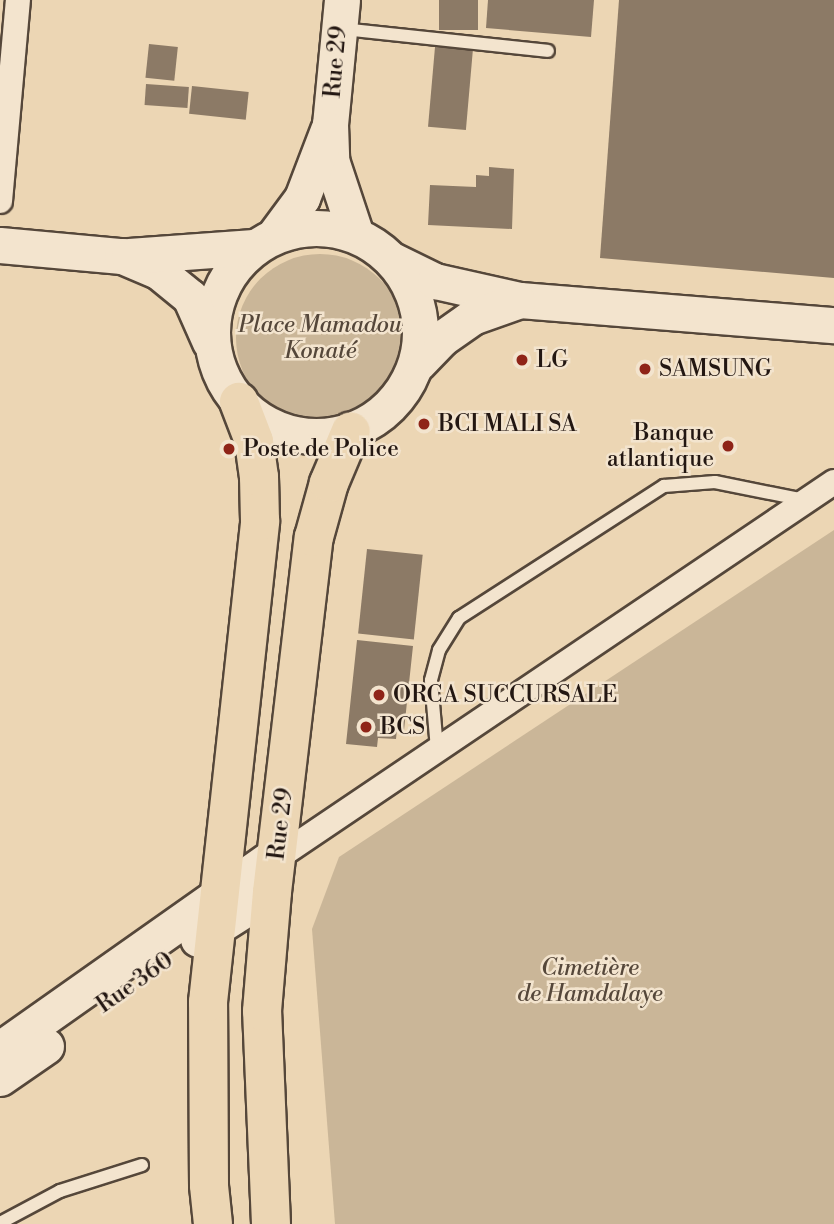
<!DOCTYPE html>
<meta charset="utf-8">
<style>
body{margin:0}
#map{position:relative;width:834px;height:1224px;overflow:hidden;background:#ecd6b4;font-family:"Libre Bodoni",serif}
div>[style]{position:absolute}
[style*='--x']{left:calc(var(--x)*1px);top:calc(var(--y)*1px);width:calc(var(--w)*1px);rotate:calc(var(--a)*1deg)}
.green>*{inset:0;background:#cab698}
.round{border-radius:50%}
.building>*{inset:0;background:#8c7a66;transform-origin:0 0}
.roads{filter:drop-shadow(2px 0 #55473a) drop-shadow(-2px 0 #55473a) drop-shadow(0 2px #55473a) drop-shadow(0 -2px #55473a)}
.lane>*{height:12px;margin:-6px;padding:0 6px;transform-origin:6px;border-radius:6px;background:#f3e4ce}
.street>*{height:24px;margin:-12px;padding:0 12px;transform-origin:12px;border-radius:12px;background:#f3e4ce}
.secondary>*{height:35px;margin:-17.5px;padding:0 17.5px;transform-origin:17.5px;border-radius:17.5px;background:#f3e4ce}
.secondary>.ring{margin:-17.5px;padding:0;box-sizing:content-box;background:none;border:35px solid #f3e4ce;border-radius:50%}
.primary>*{height:38px;margin:-19px;padding:0 19px;transform-origin:19px;border-radius:19px;background:#ecd6b4}
.dots>*{width:19px;height:19px;translate:-50% -50%;box-sizing:border-box;border:4px solid #f3e4ce;border-radius:50%}
span{translate:-50% -50%;white-space:nowrap;text-align:center;line-height:1.15;-webkit-text-stroke:5px #f3e4ce;paint-order:stroke}
.street-label{font-size:23px;color:#231712}
.park-label{font-size:23px;color:#55473a;font-style:italic}
.poi-label{font-size:23px;color:#231712}
.left{translate:0 -50%;text-align:left}
.right{translate:-100% -50%;text-align:right}
</style>
<div id="map">
<div class="green">
<div class="round" style="left:236px;top:254px;width:168px;height:168px"></div>
<div style="clip-path:polygon(834px 530px,834px 1224px,335px 1224px,312px 929px,339px 857px)"></div>
</div>
<div class="building">
<div style="left:439px;top:0;width:39px;height:30px"></div>
<div style="clip-path:polygon(488px 0,594px 0,591px 37px,486px 28px)"></div>
<div style="clip-path:polygon(619px 0,834px 0,834px 278px,600px 258px)"></div>
<div style="left:149px;top:44px;width:29px;height:34px;rotate:6deg"></div>
<div style="left:435px;top:47px;width:38px;height:80px;rotate:5deg"></div>
<div style="left:146px;top:84px;width:43px;height:21px;rotate:4deg"></div>
<div style="left:192px;top:86px;width:57px;height:28px;rotate:6deg"></div>
<div style="clip-path:polygon(489px 167px,514px 169px,512px 229px,428px 225px,430px 185px,476px 187px,476px 175px,489px 176px)"></div>
<div style="left:367px;top:549px;width:56px;height:85px;rotate:6deg"></div>
<div style="clip-path:polygon(357px 640px,413px 646px,404px 730px,397px 729px,396px 739px,378px 738px,377px 747px,346px 744px)"></div>
</div>
<div class="roads">
<div class="lane">
<div style="--x:343;--y:29;--w:206;--a:6.1"></div>
<div style="--x:437;--y:749;--w:69;--a:-95"></div>
<div style="--x:431;--y:680;--w:31;--a:-75"></div>
<div style="--x:439;--y:650;--w:38;--a:-58"></div>
<div style="--x:459;--y:618;--w:244;--a:-32.8"></div>
<div style="--x:664;--y:486;--w:51;--a:-4.5"></div>
<div style="--x:715;--y:482;--w:91;--a:11.4"></div>
<div style="--x:0;--y:1223;--w:68;--a:-28.1"></div>
<div style="--x:60;--y:1191;--w:86;--a:-17.6"></div>
</div>
<div class="street">
<div style="--x:0;--y:201;--w:202;--a:-84.9"></div>
<div style="--x:277;--y:858;--w:672;--a:-34.02"></div>
</div>
<div class="secondary">
<div style="--x:342;--y:0;--w:125;--a:95.5"></div>
<div style="--x:330;--y:124;--w:36;--a:88"></div>
<div style="--x:331;--y:160;--w:79;--a:71.6"></div>
<div class="ring" style="left:212px;top:228px;width:173px;height:173px"></div>
<div style="--x:274;--y:236;--w:47;--a:-53.6"></div>
<div style="--x:302;--y:198;--w:73;--a:-69.1"></div>
<div style="--x:0;--y:245;--w:122;--a:5.2"></div>
<div style="--x:122;--y:256;--w:39;--a:23"></div>
<div style="--x:158;--y:271;--w:41;--a:39.1"></div>
<div style="--x:190;--y:297;--w:49;--a:66"></div>
<div style="--x:129;--y:256;--w:125;--a:-4.1"></div>
<div style="--x:394;--y:261;--w:46;--a:26"></div>
<div style="--x:435;--y:281;--w:87;--a:12.6"></div>
<div style="--x:520;--y:300;--w:315;--a:4.6"></div>
<div style="--x:418;--y:363;--w:33;--a:-46"></div>
<div style="--x:441;--y:339;--w:38;--a:-35"></div>
<div style="--x:472;--y:317;--w:48;--a:-19.6"></div>
<div style="--x:198;--y:939;--w:88;--a:-32.4"></div>
<div style="--x:0;--y:1049;--w:340;--a:-35.2"></div>
<div style="--x:0;--y:1078;--w:56;--a:-34.8"></div>
</div>
<div class="primary">
<div style="--x:213;--y:1224;--w:39;--a:-96"></div>
<div style="--x:209;--y:1185;--w:183;--a:-90.3"></div>
<div style="--x:208;--y:1002;--w:484;--a:-83.8"></div>
<div style="--x:260;--y:521;--w:44;--a:-91.3"></div>
<div style="--x:259;--y:477;--w:36;--a:-98"></div>
<div style="--x:254;--y:441;--w:42;--a:-111"></div>
<div style="--x:271;--y:1224;--w:213;--a:-92.4"></div>
<div style="--x:262;--y:1011;--w:119;--a:-85.2"></div>
<div style="--x:272;--y:892;--w:357;--a:-83.3"></div>
<div style="--x:314;--y:537;--w:56;--a:-74.5"></div>
<div style="--x:329;--y:483;--w:56;--a:-67.1"></div>
</div>
</div>
<div class="dots">
<div style="left:522px;top:360px;background:#8f2418"></div>
<div style="left:645px;top:369px;background:#8f2418"></div>
<div style="left:424px;top:424px;background:#8f2418"></div>
<div style="left:728px;top:446px;background:#8f2418"></div>
<div style="left:229px;top:449px;background:#8f2418"></div>
<div style="left:379px;top:695px;background:#8f2418"></div>
<div style="left:366px;top:727px;background:#8f2418"></div>
</div>
<div class="street-label">
<span style="left:336px;top:62px;rotate:-85deg">Rue 29</span>
<span style="left:281px;top:824px;rotate:-83deg">Rue 29</span>
<span style="left:135px;top:983px;rotate:-35deg">Rue 360</span>
</div>
<div class="park-label">
<span style="left:320px;top:338px">Place Mamadou<br>Konaté</span>
<span style="left:590px;top:981px">Cimetière<br>de Hamdalaye</span>
</div>
<div class="poi-label">
<span class="left" style="left:536px;top:360px">LG</span>
<span class="left" style="left:659px;top:369px">SAMSUNG</span>
<span class="left" style="left:438px;top:424px">BCI MALI SA</span>
<span class="right" style="left:714px;top:446px">Banque<br>atlantique</span>
<span class="left" style="left:243px;top:449px">Poste de Police</span>
<span class="left" style="left:393px;top:695px">ORCA SUCCURSALE</span>
<span class="left" style="left:380px;top:727px">BCS</span>
</div>
</div>
